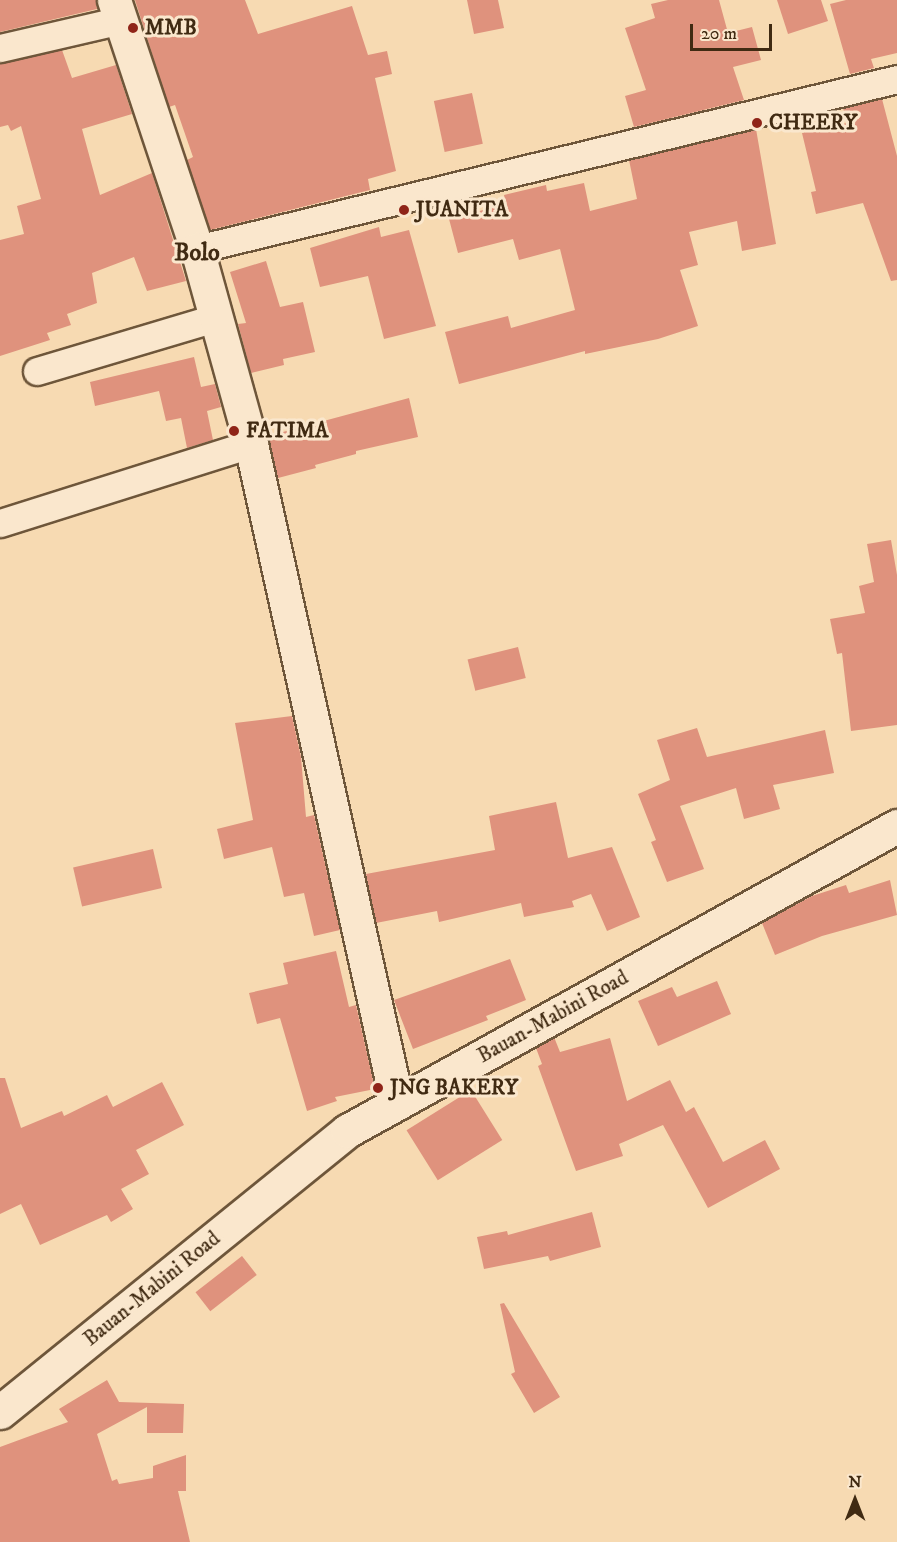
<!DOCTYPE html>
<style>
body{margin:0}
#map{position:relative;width:897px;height:1542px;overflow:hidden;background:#f7dab2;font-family:"IM FELL DW Pica",serif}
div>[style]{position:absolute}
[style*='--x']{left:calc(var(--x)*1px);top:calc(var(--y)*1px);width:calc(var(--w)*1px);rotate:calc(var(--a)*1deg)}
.building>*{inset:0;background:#df927d;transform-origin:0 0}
.roads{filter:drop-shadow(2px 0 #6e563a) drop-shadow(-2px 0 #6e563a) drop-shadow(0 2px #6e563a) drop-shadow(0 -2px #6e563a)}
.street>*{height:27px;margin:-13.5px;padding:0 13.5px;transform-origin:13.5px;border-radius:13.5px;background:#fae7cd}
.secondary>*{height:33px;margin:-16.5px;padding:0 16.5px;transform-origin:16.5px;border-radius:16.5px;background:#fae7cd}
.dots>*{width:16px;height:16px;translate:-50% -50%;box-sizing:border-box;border:3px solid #fae7cd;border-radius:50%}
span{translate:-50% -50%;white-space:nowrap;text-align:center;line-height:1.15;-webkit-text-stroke:6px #fae7cd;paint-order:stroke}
.poi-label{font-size:21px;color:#402a12;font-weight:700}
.left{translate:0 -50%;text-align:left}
.street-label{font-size:21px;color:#402a12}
.quarter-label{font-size:24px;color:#402a12;font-weight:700}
.north{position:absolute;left:825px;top:1470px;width:60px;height:60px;-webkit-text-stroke:4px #fae7cd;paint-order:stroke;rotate:0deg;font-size:16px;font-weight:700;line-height:24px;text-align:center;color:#402a12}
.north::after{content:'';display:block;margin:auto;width:21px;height:27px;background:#402a12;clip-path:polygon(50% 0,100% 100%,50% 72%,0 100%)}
.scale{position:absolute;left:690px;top:24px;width:82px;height:27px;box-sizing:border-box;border:3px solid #402a12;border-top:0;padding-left:8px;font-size:18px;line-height:21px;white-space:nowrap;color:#402a12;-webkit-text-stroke:4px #fae7cd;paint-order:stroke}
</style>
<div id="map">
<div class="building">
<div style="clip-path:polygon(0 0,96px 0,97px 9px,0 32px)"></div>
<div style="clip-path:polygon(135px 0,245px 0,258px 34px,352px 6px,368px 55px,387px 51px,392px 74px,375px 78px,396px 171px,368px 179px,370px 190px,210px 230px,187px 160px,193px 157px,175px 105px,169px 107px)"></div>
<div style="clip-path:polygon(467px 0,498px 0,504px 28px,474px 34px)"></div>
<div style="clip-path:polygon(668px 0,719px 0,728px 33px,752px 27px,761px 60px,733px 67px,744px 100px,634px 127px,625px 96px,646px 90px,625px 28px,655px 18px,651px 4px)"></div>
<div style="clip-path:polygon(777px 0,821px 0,828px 21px,788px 34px)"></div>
<div style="clip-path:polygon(846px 0,897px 0,897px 53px,871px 59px,874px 68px,850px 74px,830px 4px)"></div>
<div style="clip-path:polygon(62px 50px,72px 78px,116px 65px,132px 114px,82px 129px,100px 195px,152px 173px,186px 281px,147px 291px,134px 257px,92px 273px,97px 303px,67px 314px,71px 325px,47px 333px,50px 340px,0 356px,0 240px,24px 234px,17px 206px,41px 199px,21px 126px,11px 131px,8px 125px,0 127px,0 63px)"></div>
<div style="left:472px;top:93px;width:52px;height:39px;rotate:78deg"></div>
<div style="clip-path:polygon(882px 99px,897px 156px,897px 280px,891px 281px,863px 203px,816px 214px,811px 192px,816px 191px,802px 133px,847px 123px,843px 108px)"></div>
<div style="clip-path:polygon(756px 129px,776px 244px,742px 251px,737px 221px,689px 232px,698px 265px,680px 270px,698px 326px,658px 339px,585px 354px,585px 351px,459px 384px,445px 332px,508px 316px,511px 328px,575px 310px,560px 249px,519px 260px,513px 239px,458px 253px,449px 219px,506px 204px,504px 195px,546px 185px,547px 191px,584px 183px,590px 211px,637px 199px,629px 160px)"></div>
<div style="clip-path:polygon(379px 227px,381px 237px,409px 230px,436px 326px,384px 339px,368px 276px,320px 287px,310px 248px)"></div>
<div style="clip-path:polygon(266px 261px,280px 307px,303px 302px,315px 352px,283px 359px,284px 365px,251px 373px,238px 324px,246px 323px,230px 272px)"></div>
<div style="clip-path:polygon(194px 357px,201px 387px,215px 384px,221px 407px,207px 411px,213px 440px,187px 448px,181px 418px,166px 421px,159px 391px,95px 406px,90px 382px)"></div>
<div style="clip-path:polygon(409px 398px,418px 437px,356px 451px,356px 454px,315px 465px,316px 468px,278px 478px,268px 436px)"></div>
<div style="clip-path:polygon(891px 540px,897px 575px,897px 725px,851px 731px,842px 653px,837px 654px,830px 619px,865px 613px,859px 586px,874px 582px,867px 544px)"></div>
<div style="left:518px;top:647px;width:32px;height:52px;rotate:76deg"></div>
<div style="clip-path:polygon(292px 716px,301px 757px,306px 817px,314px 815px,340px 930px,314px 936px,304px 893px,284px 897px,272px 847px,224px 859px,217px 829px,253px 820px,235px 723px)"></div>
<div style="clip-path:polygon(697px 728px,707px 757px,825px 730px,834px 773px,773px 785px,780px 809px,744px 819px,736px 788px,680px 806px,704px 869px,667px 882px,651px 842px,656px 840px,638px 794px,670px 780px,657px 740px)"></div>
<div style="clip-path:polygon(556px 802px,568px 858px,612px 847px,640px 917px,607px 931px,591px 894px,572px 901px,574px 907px,524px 917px,521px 903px,439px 922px,437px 911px,376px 923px,366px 874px,495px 850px,489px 816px)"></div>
<div style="left:153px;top:849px;width:40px;height:82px;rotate:77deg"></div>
<div style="clip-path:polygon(890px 880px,897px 915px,822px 936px,775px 955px,762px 923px,812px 896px,846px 885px,849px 893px)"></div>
<div style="clip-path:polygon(336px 951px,349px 1007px,356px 1005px,375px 1089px,335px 1097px,337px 1101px,307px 1111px,280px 1018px,257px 1024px,249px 993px,288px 984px,283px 963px)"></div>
<div style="clip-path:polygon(510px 959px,526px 1000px,486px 1016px,488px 1020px,413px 1049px,394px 1000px)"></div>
<div style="clip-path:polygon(717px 981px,731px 1014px,658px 1046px,638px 1001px,672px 987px,677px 997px)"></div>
<div style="clip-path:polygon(554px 1037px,560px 1052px,610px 1038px,627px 1101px,670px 1080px,686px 1112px,694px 1107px,723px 1162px,765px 1140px,780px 1169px,708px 1208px,663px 1125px,619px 1144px,623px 1156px,576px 1171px,538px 1066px,542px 1064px,536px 1048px)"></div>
<div style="clip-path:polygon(0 1078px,5px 1078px,21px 1128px,62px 1111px,64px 1116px,107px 1095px,113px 1107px,162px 1082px,184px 1125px,136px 1150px,149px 1174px,121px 1189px,133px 1209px,111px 1222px,107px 1215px,40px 1245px,21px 1204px,0 1214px)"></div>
<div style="left:471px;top:1090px;width:59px;height:76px;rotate:58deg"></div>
<div style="clip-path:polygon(592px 1212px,601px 1247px,550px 1261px,548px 1256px,484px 1269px,477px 1237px,507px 1231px,508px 1235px)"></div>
<div style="left:242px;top:1256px;width:24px;height:59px;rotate:52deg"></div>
<div style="clip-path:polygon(504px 1303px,560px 1397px,534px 1413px,511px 1374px,515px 1372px,500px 1304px)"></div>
<div style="clip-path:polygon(107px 1380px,119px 1402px,184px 1404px,183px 1433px,147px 1433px,147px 1407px,97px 1434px,112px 1481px,117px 1479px,119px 1484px,153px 1478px,153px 1466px,186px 1455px,186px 1491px,178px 1491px,190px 1542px,0 1542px,0 1447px,68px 1422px,59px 1409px)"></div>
</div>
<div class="roads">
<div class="street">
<div style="--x:0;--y:48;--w:124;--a:-13"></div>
<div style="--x:197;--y:249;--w:720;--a:-13.65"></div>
<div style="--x:37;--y:371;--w:186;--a:-16.6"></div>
<div style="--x:0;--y:523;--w:263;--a:-17.5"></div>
</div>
<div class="secondary">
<div style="--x:114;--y:0;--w:262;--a:71.6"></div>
<div style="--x:197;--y:249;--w:202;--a:74.5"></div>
<div style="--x:251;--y:444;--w:675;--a:77.51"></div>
<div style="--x:0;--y:1412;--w:447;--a:-39"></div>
<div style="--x:347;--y:1131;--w:629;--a:-29.01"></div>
</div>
</div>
<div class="dots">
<div style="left:133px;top:28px;background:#8f2418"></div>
<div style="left:757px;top:123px;background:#8f2418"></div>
<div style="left:404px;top:210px;background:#8f2418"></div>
<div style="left:234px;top:431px;background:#8f2418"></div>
<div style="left:378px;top:1088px;background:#8f2418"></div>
</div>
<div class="poi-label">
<span class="left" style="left:145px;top:28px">MMB</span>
<span class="left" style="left:769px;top:123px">CHEERY</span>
<span class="left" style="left:416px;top:210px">JUANITA</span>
<span class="left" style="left:246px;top:431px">FATIMA</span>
<span class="left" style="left:390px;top:1088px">JNG BAKERY</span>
</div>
<div class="street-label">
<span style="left:553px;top:1017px;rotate:-29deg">Bauan-Mabini Road</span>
<span style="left:152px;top:1289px;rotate:-39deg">Bauan-Mabini Road</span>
</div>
<div class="quarter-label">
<span style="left:197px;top:254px">Bolo</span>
</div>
<div class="north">N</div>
<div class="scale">20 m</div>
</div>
